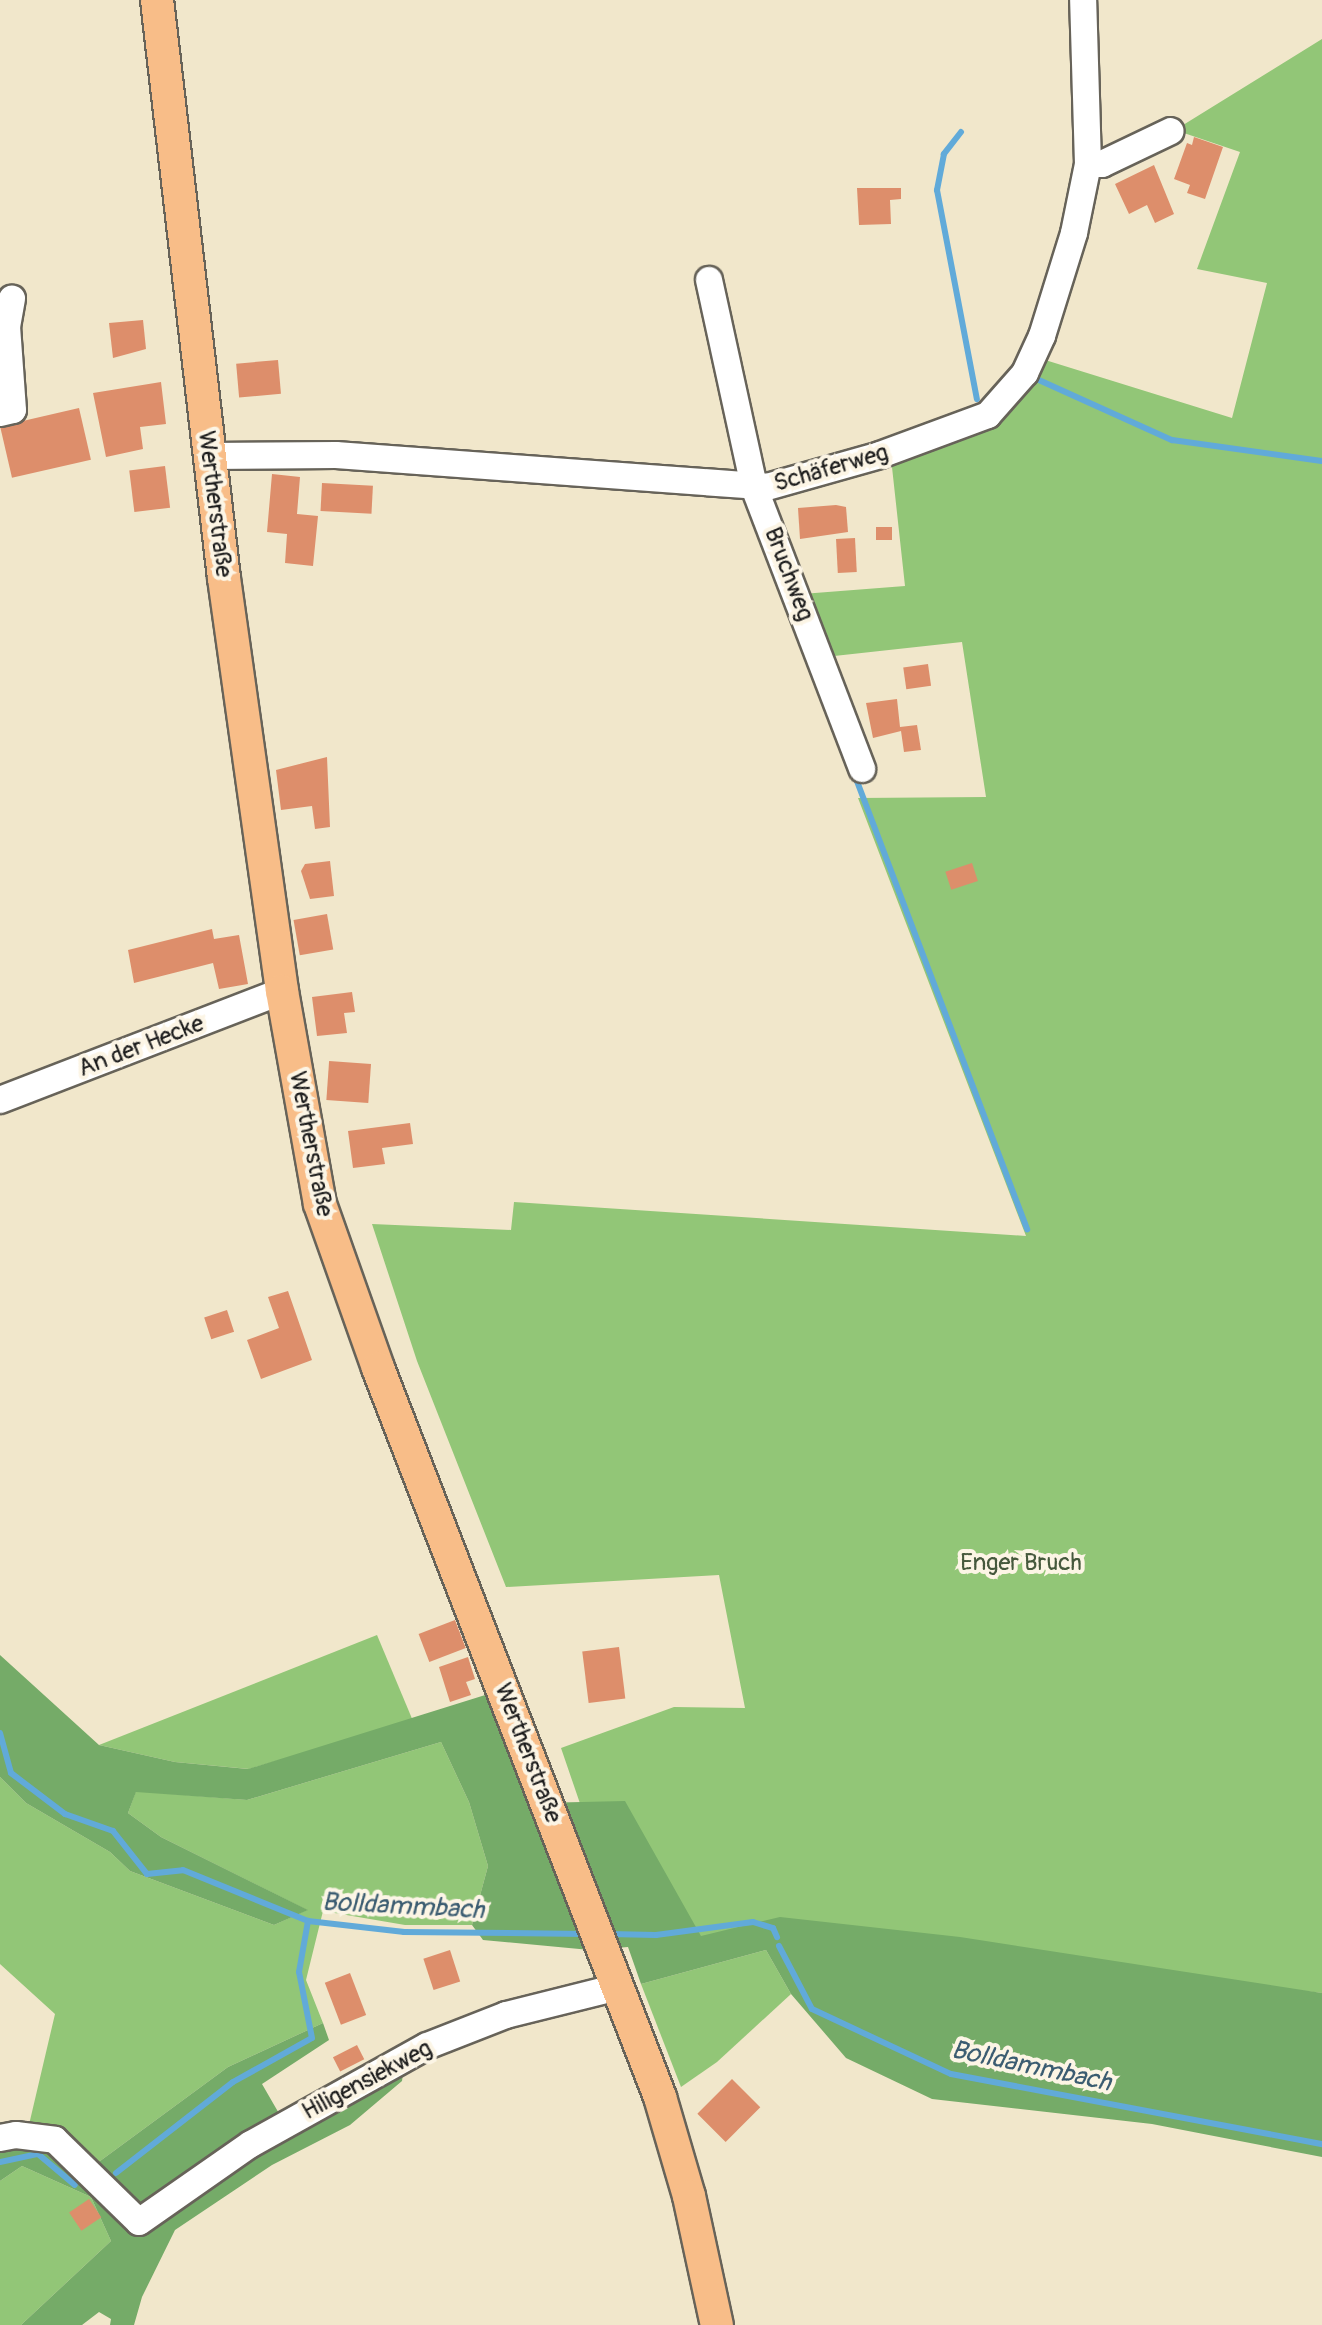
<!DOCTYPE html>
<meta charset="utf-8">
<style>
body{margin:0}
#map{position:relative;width:1322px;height:2325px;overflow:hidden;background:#f1e7cb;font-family:Pangolin,sans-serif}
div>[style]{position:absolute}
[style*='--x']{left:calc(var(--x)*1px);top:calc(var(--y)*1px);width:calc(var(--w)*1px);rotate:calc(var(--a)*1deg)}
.green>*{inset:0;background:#92c677}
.forest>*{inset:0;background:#75ab68}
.stream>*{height:6px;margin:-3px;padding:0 3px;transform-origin:3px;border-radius:3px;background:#61aad9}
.building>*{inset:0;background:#dd8e6b;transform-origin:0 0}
.roads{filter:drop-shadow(2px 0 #676359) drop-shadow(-2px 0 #676359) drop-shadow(0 2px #676359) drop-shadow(0 -2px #676359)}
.minor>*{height:26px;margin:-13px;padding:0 13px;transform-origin:13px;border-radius:13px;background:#fff}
.major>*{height:32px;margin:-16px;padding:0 16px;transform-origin:16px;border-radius:16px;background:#f8bd88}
span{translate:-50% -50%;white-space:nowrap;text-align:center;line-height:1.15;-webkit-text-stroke:8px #fcf5e5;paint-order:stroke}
.street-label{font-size:24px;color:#1c1c1c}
.park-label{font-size:24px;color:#45583c}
.water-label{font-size:26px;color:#3b5c71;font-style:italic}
</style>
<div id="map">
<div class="green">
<div style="clip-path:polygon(1322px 39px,1322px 1993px,757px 1929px,634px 1961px,561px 1748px,674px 1707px,745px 1708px,719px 1575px,506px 1587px,417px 1361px,372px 1224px,511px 1230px,514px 1202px,1026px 1236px,858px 798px,986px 797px,962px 642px,825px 657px,802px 594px,905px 586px,891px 458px,995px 424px,1042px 359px,1232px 418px,1267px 283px,1197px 269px,1240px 152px,1175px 130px)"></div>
<div style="clip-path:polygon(377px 1635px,413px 1721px,249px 1769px,175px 1762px,99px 1745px)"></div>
<div style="clip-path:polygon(441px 1742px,469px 1802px,488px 1866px,472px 1925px,405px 1925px,323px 1911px,306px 1980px,323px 2023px,228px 2067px,96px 2164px,28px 2129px,55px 2014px,0 1964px,0 1777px,26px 1803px,110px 1852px,130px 1871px,274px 1925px,307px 1910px,161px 1837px,128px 1813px,136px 1791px,247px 1800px)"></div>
<div style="clip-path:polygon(766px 1950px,791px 1994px,717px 2062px,681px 2087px,641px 1984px)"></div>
<div style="clip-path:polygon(22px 2166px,91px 2197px,111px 2241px,21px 2325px,0 2325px,0 2181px)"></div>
</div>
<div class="forest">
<div style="clip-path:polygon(0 1655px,99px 1745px,175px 1762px,248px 1769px,498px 1691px,538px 1803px,625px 1801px,701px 1936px,780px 1917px,960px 1937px,1322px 1993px,1322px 2157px,1152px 2124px,932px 2099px,846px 2058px,791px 1994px,766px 1950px,641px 1984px,628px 1947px,590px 1950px,483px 1940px,472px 1925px,488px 1866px,469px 1802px,441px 1742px,247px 1800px,136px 1792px,128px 1813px,161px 1837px,308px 1910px,274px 1925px,130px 1871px,110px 1852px,26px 1803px,0 1777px)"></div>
<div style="clip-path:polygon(323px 2023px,329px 2040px,262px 2084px,288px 2129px,404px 2067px,402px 2081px,350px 2125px,272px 2165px,175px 2230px,142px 2297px,134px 2325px,110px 2325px,111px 2319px,99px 2312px,82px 2325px,21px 2325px,111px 2241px,91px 2197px,22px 2166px,0 2181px,0 2146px,43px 2136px,96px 2164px,228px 2067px)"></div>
</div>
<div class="stream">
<div style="--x:961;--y:132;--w:28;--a:128"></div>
<div style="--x:944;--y:154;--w:37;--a:101"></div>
<div style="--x:937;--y:190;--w:213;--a:79.2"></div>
<div style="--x:1030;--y:376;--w:156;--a:24.3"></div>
<div style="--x:1172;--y:440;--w:151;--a:8"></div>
<div style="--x:855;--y:776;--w:485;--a:69.2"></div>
<div style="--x:0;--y:1733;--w:41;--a:74.6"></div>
<div style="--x:11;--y:1773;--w:68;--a:37.2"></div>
<div style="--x:65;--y:1814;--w:51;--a:19.5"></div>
<div style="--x:113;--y:1831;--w:55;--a:51.7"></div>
<div style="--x:147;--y:1874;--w:36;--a:-6"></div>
<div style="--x:183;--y:1870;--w:135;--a:22.2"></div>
<div style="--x:308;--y:1921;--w:97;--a:6.5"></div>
<div style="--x:404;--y:1932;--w:182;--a:0.6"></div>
<div style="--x:609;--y:1934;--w:47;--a:1.2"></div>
<div style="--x:656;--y:1935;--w:98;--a:-7.6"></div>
<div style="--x:753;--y:1922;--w:21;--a:17"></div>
<div style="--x:773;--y:1928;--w:10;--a:66"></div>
<div style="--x:779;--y:1946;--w:71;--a:62.4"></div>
<div style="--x:812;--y:2009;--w:153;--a:25.1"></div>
<div style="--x:951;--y:2074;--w:378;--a:10.7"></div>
<div style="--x:0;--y:2162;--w:39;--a:-12"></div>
<div style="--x:38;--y:2154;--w:48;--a:40"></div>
<div style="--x:116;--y:2173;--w:148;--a:-37.9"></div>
<div style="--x:233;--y:2082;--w:90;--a:-29.1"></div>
<div style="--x:312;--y:2038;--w:67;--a:-101.1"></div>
<div style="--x:299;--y:1972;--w:52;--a:-80"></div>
</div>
<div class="building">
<div style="clip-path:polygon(1194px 137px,1223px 147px,1205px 199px,1187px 193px,1190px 185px,1174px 179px,1187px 143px,1192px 145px)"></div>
<div style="clip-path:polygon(1154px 165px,1174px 214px,1155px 223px,1147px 205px,1129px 214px,1115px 184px)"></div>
<div style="clip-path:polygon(857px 188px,901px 188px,901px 199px,890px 200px,891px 224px,859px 225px)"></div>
<div style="clip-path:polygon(143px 320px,146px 349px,113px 358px,109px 323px)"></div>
<div style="left:278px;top:360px;width:34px;height:42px;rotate:85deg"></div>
<div style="clip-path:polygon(161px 382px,166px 424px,140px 427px,143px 449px,106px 457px,93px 393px)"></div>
<div style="left:79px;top:408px;width:53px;height:81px;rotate:77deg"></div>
<div style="left:165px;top:466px;width:42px;height:36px;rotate:83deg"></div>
<div style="clip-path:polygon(272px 474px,300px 477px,297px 514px,318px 516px,313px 566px,285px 563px,287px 534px,267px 532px)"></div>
<div style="left:322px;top:483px;width:51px;height:28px;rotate:3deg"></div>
<div style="clip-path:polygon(836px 505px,846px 507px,848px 532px,800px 539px,798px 508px)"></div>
<div style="left:892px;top:527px;width:13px;height:16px;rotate:90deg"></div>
<div style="left:855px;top:538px;width:34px;height:19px;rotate:87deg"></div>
<div style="left:928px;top:664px;width:22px;height:25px;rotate:82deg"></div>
<div style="clip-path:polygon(897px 699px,900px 727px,917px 725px,921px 750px,904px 752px,901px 731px,873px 738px,866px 703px)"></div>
<div style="clip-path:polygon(327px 757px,330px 827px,315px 829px,312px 806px,281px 810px,276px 770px)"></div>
<div style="clip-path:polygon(330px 861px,334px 896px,310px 899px,301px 871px,305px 864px)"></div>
<div style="left:972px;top:863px;width:19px;height:28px;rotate:72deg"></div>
<div style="left:327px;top:914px;width:36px;height:34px;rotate:80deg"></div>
<div style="clip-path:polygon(212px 929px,214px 939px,239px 935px,248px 984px,219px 989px,213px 963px,134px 983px,128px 950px)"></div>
<div style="clip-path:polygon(352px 992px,355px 1012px,344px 1013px,347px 1033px,317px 1036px,312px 997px)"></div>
<div style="left:371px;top:1064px;width:39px;height:42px;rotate:94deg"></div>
<div style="clip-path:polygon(410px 1123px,413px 1144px,382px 1148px,385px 1164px,353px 1168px,348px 1131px)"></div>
<div style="clip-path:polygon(288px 1291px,312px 1360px,261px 1379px,247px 1340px,279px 1328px,268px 1297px)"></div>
<div style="left:227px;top:1310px;width:23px;height:24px;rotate:72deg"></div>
<div style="left:455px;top:1620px;width:30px;height:39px;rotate:69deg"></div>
<div style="left:619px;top:1647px;width:52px;height:37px;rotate:83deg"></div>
<div style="clip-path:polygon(468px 1657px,475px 1679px,466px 1682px,471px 1695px,450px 1702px,439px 1667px)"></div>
<div style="left:450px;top:1950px;width:33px;height:28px;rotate:72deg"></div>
<div style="left:350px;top:1973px;width:45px;height:27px;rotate:69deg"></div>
<div style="left:357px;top:2045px;width:16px;height:27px;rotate:63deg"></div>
<div style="left:732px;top:2079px;width:40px;height:49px;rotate:45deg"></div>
<div style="left:89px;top:2199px;width:22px;height:24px;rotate:56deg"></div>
</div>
<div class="roads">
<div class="minor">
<div style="--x:1088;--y:164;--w:14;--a:0"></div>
<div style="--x:1102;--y:164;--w:76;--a:-25.6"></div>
<div style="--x:709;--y:280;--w:212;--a:77.7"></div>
<div style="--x:754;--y:487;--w:302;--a:69"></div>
<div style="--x:0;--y:413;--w:13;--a:-13"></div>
<div style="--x:13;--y:410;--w:83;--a:-94.1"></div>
<div style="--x:7;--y:327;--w:29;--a:-80"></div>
<div style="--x:209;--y:456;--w:127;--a:-0.5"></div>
<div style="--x:336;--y:455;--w:432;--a:4.2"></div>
<div style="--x:767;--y:487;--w:117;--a:-15.8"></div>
<div style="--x:880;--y:455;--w:115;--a:-20.3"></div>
<div style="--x:988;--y:415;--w:56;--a:-48.6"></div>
<div style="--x:1025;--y:373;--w:41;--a:-65.3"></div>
<div style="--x:1042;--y:336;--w:108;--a:-72.7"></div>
<div style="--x:1074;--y:233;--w:70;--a:-78.5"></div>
<div style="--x:1088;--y:164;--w:164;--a:-91.7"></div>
<div style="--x:0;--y:1100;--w:302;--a:-21.1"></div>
<div style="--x:0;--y:2138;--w:16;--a:-11"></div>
<div style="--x:16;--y:2135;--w:39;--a:7"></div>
<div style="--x:55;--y:2140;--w:117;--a:44.3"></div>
<div style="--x:139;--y:2222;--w:136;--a:-34.9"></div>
<div style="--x:251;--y:2144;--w:201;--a:-29.1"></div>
<div style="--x:427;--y:2046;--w:85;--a:-21.4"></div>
<div style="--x:506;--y:2015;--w:115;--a:-14"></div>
</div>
<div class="major">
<div style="--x:157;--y:0;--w:582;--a:83.39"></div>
<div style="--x:224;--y:578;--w:417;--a:82"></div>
<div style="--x:282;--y:991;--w:216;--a:79.9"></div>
<div style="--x:320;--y:1204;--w:174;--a:70.5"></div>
<div style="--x:378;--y:1368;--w:782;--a:68.85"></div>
<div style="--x:660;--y:2097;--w:103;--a:73.7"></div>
<div style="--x:689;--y:2196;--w:132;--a:77.8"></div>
</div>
</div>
<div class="street-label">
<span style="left:831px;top:468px;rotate:-16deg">Schäferweg</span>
<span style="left:215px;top:504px;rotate:83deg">Wertherstraße</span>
<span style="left:789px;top:574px;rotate:69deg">Bruchweg</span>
<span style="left:141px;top:1046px;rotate:-21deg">An der Hecke</span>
<span style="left:311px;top:1144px;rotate:79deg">Wertherstraße</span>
<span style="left:528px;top:1753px;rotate:69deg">Wertherstraße</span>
<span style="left:367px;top:2080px;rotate:-28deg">Hiligensiekweg</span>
</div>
<div class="park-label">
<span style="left:1021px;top:1563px">Enger Bruch</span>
</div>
<div class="water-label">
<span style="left:403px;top:1907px;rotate:3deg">Bolldammbach</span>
<span style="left:1031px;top:2067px;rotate:12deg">Bolldammbach</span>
</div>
</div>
